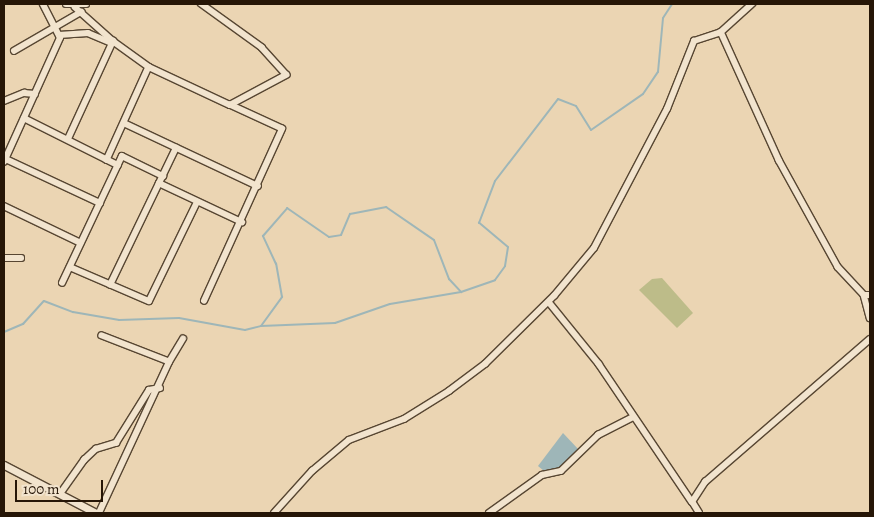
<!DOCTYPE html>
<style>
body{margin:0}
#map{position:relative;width:874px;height:517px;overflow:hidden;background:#ebd5b3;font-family:Alegreya,serif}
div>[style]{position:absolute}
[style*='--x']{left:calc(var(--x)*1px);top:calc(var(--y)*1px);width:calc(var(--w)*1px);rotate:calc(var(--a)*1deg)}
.green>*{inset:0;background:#bdbc89}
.water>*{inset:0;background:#9eb6b8}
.stream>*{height:2px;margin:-1px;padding:0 1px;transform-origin:1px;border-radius:1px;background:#9eb6b8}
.roads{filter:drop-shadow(1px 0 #574632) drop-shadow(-1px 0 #574632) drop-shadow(0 1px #574632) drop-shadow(0 -1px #574632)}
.minor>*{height:5.5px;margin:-2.75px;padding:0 2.75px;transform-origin:2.75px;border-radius:2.75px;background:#f2e4ce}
.tertiary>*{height:7px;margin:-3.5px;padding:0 3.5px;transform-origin:3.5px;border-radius:3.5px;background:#f2e4ce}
span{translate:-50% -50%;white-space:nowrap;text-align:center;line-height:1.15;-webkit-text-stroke:4px #f2e4ce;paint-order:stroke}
.frame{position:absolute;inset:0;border:5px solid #261607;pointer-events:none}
.scale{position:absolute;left:15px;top:480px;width:88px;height:22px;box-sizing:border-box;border:2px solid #261607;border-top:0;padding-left:6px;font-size:15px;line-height:18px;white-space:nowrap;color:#261607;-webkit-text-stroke:4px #f2e4ce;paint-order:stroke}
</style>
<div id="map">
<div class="green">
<div style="clip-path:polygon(662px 278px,693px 313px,677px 328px,639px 290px,652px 279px)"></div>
</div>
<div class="water">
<div style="clip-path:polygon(563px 433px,579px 450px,550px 476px,538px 466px)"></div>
</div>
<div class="stream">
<div style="--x:261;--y:326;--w:74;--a:-2.3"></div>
<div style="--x:335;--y:323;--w:58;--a:-19.1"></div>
<div style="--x:390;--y:304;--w:72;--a:-9.6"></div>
<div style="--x:4;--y:332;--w:21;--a:-23"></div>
<div style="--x:23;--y:324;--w:31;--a:-48"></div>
<div style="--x:44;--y:301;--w:31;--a:21"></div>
<div style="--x:73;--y:312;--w:47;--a:9.9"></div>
<div style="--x:119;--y:320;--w:60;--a:-1.9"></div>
<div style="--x:179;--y:318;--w:67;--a:10.3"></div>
<div style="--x:245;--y:330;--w:16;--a:-14"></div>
<div style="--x:261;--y:326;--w:36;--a:-54"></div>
<div style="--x:282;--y:297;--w:34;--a:-100"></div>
<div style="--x:276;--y:264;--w:31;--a:-115"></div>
<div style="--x:263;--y:236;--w:37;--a:-49"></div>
<div style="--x:287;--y:208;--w:51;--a:34.6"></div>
<div style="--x:329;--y:237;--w:12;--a:-9"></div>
<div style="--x:341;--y:235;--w:23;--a:-67"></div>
<div style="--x:350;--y:214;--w:37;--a:-11"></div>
<div style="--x:386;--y:207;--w:58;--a:34.5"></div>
<div style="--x:434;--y:240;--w:42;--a:69"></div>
<div style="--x:449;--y:279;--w:18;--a:47"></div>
<div style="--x:461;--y:292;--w:36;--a:-19"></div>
<div style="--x:495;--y:280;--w:17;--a:-54"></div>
<div style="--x:505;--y:266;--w:19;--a:-81"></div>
<div style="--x:508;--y:247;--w:38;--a:-140"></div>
<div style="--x:479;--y:223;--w:45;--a:-69.1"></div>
<div style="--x:495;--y:181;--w:103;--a:-52.5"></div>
<div style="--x:558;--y:99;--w:19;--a:21"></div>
<div style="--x:576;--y:106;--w:28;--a:58"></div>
<div style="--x:591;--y:130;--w:63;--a:-34.7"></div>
<div style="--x:643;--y:94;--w:27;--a:-56"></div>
<div style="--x:658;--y:72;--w:54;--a:-84.7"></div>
<div style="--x:663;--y:18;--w:17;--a:-57"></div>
</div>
<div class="roads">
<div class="minor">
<div style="--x:66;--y:4;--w:20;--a:0"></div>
<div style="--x:75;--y:7;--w:51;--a:41.8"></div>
<div style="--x:721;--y:32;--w:141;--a:65.6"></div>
<div style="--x:779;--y:160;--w:122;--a:61.1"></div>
<div style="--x:838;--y:267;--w:38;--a:47"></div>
<div style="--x:864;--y:295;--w:6;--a:0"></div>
<div style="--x:59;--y:35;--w:29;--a:-4"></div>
<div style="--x:88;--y:33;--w:26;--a:23"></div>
<div style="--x:14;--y:51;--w:78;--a:-30.2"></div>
<div style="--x:149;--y:67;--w:89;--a:25.1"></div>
<div style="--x:230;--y:105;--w:64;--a:-28.2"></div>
<div style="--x:286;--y:75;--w:36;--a:-132"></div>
<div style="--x:262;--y:48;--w:75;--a:-144.2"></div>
<div style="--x:4;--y:101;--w:22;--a:-22"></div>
<div style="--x:24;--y:93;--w:11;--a:5"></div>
<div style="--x:24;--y:118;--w:105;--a:26.6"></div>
<div style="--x:124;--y:123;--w:148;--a:25.2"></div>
<div style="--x:68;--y:139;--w:108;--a:-65.3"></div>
<div style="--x:113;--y:41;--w:44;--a:35.8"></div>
<div style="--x:149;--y:67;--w:102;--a:114.3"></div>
<div style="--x:6;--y:159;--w:104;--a:25.1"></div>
<div style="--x:4;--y:162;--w:136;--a:-65.7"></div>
<div style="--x:60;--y:38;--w:38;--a:-117"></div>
<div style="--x:159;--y:183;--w:92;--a:25.2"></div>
<div style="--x:4;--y:206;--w:85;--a:25.7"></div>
<div style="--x:4;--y:258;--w:17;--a:0"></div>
<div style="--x:70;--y:267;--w:86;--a:23.3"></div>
<div style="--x:149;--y:301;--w:110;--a:-64.1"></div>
<div style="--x:62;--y:283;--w:140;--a:-64.7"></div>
<div style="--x:122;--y:156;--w:46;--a:26"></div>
<div style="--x:110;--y:285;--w:152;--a:-64.3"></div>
<div style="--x:864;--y:295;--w:24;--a:75"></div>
<div style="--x:204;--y:301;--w:189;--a:-65.6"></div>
<div style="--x:282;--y:129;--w:57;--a:-155.2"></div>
<div style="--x:549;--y:302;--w:80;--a:51.1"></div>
<div style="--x:599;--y:364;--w:166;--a:56"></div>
<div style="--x:169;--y:362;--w:27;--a:-59"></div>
<div style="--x:60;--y:494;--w:42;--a:-54.8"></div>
<div style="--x:84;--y:460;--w:16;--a:-43"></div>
<div style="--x:96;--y:449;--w:21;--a:-17"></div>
<div style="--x:116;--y:443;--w:62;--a:-58.1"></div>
<div style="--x:149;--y:390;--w:11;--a:-10"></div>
<div style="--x:99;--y:513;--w:166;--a:-65.1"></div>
<div style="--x:169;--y:362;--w:72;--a:-158.8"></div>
<div style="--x:274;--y:513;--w:57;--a:-47.9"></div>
<div style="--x:312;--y:471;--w:48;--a:-40"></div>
<div style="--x:349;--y:440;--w:59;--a:-20.9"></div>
<div style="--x:404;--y:419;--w:53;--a:-31.9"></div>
<div style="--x:449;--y:391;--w:45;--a:-36.9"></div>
<div style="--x:485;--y:364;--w:97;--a:-44.6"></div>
<div style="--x:554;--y:296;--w:62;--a:-50.2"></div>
<div style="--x:594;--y:248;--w:157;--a:-62.3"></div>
<div style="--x:667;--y:109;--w:73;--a:-68.3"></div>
<div style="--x:694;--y:41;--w:28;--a:-18"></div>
<div style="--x:721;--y:32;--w:42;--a:-42.1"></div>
<div style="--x:489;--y:513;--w:65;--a:-35.6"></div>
<div style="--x:542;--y:475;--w:19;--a:-12"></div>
<div style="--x:561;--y:471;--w:52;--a:-44.2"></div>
<div style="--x:598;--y:435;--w:39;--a:-27"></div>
<div style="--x:699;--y:513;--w:13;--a:-122"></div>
<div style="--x:692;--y:502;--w:24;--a:-57"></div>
<div style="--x:705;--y:482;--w:218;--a:-40.9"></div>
</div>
<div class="tertiary">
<div style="--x:4;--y:465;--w:104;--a:27.6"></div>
</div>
</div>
<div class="frame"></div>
<div class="scale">100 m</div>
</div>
